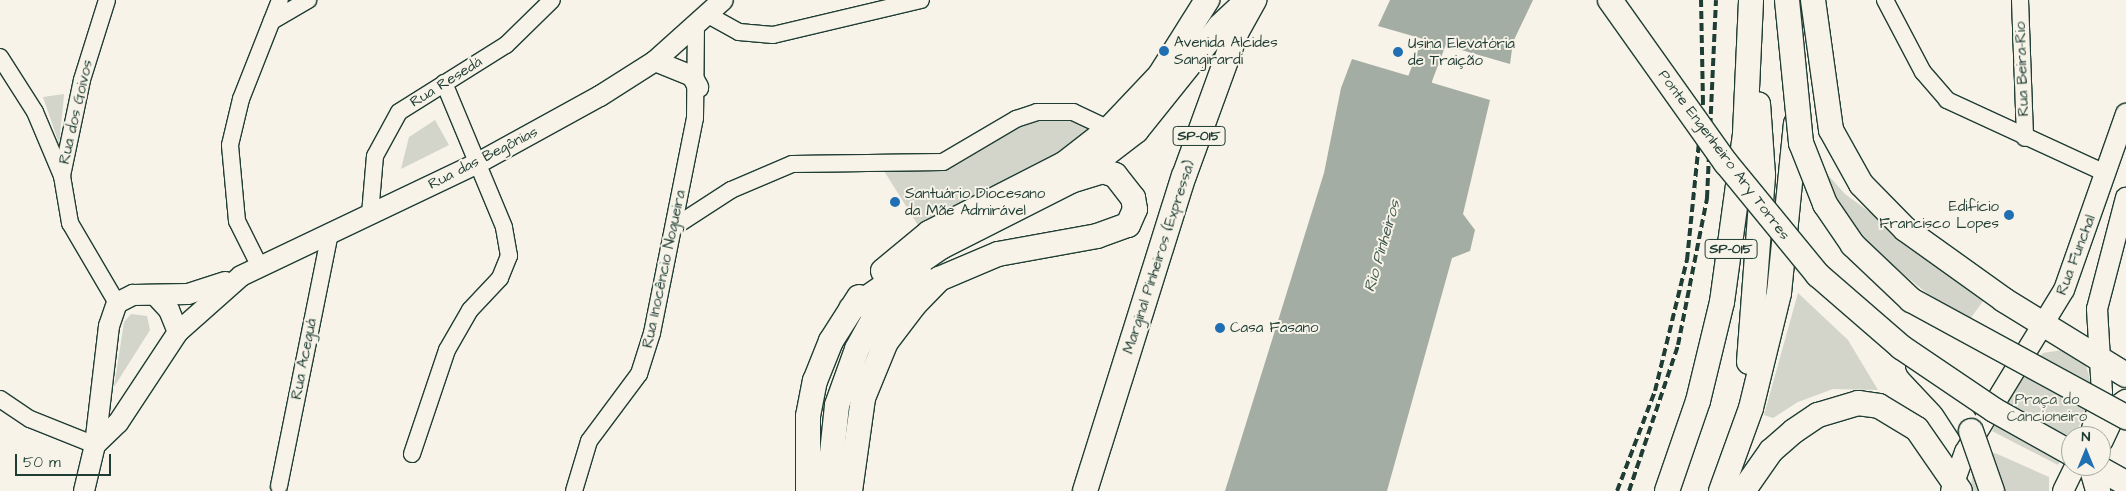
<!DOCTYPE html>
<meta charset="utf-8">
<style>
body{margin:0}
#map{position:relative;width:2126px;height:491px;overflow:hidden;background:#f7f3e8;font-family:"Architects Daughter",sans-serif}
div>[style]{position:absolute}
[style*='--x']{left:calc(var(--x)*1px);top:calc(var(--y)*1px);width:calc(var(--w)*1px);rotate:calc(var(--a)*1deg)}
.green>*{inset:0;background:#d3d5ca}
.water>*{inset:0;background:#a4ada3}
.river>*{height:24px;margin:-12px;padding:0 12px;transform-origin:12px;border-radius:12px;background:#a4ada3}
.roads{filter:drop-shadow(1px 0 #1f3d34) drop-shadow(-1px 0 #1f3d34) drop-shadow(0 1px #1f3d34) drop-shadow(0 -1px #1f3d34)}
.minor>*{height:16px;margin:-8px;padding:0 8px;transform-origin:8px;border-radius:8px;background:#f7f3e8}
.major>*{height:20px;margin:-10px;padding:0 10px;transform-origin:10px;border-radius:10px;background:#f7f3e8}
.highway>*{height:24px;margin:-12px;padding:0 12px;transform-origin:12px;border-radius:12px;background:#f7f3e8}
.rail>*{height:4px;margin-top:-2px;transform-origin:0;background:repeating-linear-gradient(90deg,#1f3d34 0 8px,transparent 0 12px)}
.bridges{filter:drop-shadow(1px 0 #1f3d34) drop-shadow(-1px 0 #1f3d34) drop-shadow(0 1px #1f3d34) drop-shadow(0 -1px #1f3d34)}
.highway-bridge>*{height:24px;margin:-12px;padding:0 12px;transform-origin:12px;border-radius:12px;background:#f7f3e8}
.dots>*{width:14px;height:14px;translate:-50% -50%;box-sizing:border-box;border:2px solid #f7f3e8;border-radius:50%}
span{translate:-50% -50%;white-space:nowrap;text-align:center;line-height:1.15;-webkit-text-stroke:4px #f7f3e8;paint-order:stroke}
.shield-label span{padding:1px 4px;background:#f7f3e8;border:1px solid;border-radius:4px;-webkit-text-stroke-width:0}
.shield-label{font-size:14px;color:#1f3d34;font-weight:700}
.poi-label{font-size:15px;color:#1f3d34}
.left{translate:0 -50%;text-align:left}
.right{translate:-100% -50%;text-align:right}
.street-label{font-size:15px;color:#1f3d34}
.park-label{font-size:15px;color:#435b52}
.water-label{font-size:16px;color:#405950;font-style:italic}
.north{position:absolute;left:2061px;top:426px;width:50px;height:50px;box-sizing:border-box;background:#f7f3e8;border:1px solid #a1aaa0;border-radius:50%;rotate:0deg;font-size:14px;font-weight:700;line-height:20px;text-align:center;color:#1f3d34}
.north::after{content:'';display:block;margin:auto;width:18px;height:22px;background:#1f6fb2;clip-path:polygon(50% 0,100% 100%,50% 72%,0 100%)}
.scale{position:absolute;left:15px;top:454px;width:96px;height:22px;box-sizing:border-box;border:2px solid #1f3d34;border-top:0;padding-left:6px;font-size:15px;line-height:18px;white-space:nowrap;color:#1f3d34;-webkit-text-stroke:4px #f7f3e8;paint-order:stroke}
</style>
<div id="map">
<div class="green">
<div style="clip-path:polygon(64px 94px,63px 106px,59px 144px,43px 97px)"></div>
<div style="clip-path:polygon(1068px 115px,1095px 128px,1076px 145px,921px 230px,884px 171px,922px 171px,958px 164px,1020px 125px)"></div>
<div style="clip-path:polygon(435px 120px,449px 145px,401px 169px,409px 137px)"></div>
<div style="clip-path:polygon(1820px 166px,1845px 194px,1986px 297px,1970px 319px,1928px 294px,1876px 252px,1834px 199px)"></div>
<div style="clip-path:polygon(1798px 293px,1848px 340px,1878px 390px,1833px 389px,1798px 402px,1773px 418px,1764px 415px)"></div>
<div style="clip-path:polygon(131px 314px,147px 316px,150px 330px,114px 387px,124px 322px)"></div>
<div style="clip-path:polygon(2062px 350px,2085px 362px,2091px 383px,2088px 409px,2058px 465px,1992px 431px,2026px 371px,2043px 353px)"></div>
<div style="clip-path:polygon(1995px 453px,2049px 477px,2049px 491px,1971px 491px,1973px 464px,1983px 455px)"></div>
</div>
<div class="water">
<div style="clip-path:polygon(1390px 0,1533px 0,1513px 42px,1510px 64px,1378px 26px)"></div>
<div style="clip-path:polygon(1352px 59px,1490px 100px,1463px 214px,1475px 230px,1470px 251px,1452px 258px,1387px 491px,1225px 491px,1324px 173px,1341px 88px)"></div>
</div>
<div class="river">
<div style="--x:1414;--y:111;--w:33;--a:-79"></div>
<div style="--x:1420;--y:79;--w:85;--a:-69.2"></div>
</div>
<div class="roads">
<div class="minor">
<div style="--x:107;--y:0;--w:84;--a:107.4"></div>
<div style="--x:82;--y:80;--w:98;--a:101.8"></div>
<div style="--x:62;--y:176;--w:48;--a:80.3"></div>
<div style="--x:70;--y:223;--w:93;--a:59.6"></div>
<div style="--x:1885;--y:0;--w:81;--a:62.2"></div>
<div style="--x:1923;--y:72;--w:37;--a:49"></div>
<div style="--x:1947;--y:100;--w:174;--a:24.8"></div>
<div style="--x:2020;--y:0;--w:138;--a:87.9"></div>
<div style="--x:710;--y:16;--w:33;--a:29"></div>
<div style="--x:739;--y:32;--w:34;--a:5"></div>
<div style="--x:773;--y:35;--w:152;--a:-13.3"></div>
<div style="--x:272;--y:21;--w:42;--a:-30.3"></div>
<div style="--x:0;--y:57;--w:65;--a:57.5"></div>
<div style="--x:35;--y:112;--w:69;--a:67.1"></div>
<div style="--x:370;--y:214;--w:58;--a:-85.1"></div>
<div style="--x:375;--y:156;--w:50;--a:-61.4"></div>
<div style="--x:399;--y:112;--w:126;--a:-32.1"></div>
<div style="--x:506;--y:45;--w:64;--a:-44.4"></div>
<div style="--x:674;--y:227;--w:68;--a:-33"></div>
<div style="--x:731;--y:190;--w:66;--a:-23.1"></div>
<div style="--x:792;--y:164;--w:151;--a:-0.8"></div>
<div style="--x:943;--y:162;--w:85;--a:-30.5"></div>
<div style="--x:1016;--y:119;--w:22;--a:-18"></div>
<div style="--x:1037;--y:112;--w:36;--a:0"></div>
<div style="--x:1073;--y:112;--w:40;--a:25"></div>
<div style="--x:259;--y:265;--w:49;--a:-116.6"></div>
<div style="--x:237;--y:221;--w:76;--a:-95.3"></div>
<div style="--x:230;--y:145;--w:47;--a:-76.6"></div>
<div style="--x:241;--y:99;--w:106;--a:-68.5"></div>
<div style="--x:0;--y:399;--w:36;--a:34"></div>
<div style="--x:30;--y:419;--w:70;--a:21.8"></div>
<div style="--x:412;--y:454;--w:110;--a:-71.4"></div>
<div style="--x:447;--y:350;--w:46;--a:-60.1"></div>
<div style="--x:470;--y:310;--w:44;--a:-46.8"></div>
<div style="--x:500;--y:278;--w:24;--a:-68"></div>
<div style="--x:509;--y:256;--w:29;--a:-100"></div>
<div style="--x:504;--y:227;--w:156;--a:-112.6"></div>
<div style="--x:279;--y:486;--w:259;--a:-78.6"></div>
<div style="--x:574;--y:491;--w:52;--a:-73.3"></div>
<div style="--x:589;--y:441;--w:84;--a:-53.3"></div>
<div style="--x:639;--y:374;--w:43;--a:-72.4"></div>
<div style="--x:652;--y:333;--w:219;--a:-78.7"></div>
<div style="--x:695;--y:118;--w:89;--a:-89.4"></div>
</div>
<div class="major">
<div style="--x:655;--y:61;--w:40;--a:22"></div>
<div style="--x:692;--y:76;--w:13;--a:61"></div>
<div style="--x:156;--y:296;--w:19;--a:47"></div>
<div style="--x:169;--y:310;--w:24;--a:68"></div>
<div style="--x:2090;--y:436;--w:45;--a:-74.4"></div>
<div style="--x:2102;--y:393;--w:84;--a:-93.4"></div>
<div style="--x:2097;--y:309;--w:115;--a:-75.4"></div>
<div style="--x:95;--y:445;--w:32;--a:-44"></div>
<div style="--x:118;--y:423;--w:109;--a:-56.6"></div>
<div style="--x:178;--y:332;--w:84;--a:-41.6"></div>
<div style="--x:241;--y:276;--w:263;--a:-25.5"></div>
<div style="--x:478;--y:163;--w:139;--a:-28.8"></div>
<div style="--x:600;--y:96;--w:65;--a:-32.5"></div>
<div style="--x:655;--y:61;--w:91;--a:-41.9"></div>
<div style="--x:84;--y:491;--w:47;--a:-76.6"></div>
<div style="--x:95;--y:445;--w:120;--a:-83.3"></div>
<div style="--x:109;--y:326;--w:24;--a:-71"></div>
<div style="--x:117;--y:303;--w:18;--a:-27"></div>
<div style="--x:133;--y:295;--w:55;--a:-1"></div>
<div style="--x:188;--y:294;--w:39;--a:-18"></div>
<div style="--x:1951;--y:491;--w:41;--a:-70.3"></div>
<div style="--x:1965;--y:452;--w:190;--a:-58.6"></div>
<div style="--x:2064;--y:290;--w:187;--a:-70.6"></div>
<div style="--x:2063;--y:491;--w:28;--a:-64"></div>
</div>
<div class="highway">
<div style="--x:1813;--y:0;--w:131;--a:82.1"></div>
<div style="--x:1831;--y:130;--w:62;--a:60.9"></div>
<div style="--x:1861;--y:184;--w:63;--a:45.6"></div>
<div style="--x:1905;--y:229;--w:122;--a:35.6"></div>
<div style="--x:2004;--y:300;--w:143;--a:31.6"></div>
<div style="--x:1080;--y:174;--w:71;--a:-37.5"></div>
<div style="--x:1136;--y:131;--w:134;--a:-51.3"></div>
<div style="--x:1220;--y:26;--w:34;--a:-43"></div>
<div style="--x:883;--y:271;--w:60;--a:-39.6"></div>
<div style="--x:929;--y:233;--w:152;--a:-27.1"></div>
<div style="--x:1064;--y:164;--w:57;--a:-37.9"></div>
<div style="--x:1109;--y:129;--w:74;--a:-46.6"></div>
<div style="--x:1160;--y:75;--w:89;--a:-57.9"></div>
<div style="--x:1749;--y:362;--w:188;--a:-85.7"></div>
<div style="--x:1763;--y:175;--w:71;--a:-94"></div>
<div style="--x:1918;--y:365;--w:48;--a:46.7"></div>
<div style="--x:1951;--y:400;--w:37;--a:57"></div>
<div style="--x:2101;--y:440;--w:33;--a:-65"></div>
<div style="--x:2115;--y:410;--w:14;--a:-36"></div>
<div style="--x:2091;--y:466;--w:26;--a:74"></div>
<div style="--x:2095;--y:466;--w:35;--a:29"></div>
<div style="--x:808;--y:491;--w:75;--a:-90"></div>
<div style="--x:808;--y:416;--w:36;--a:-79"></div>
<div style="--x:815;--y:381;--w:43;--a:-68.2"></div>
<div style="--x:831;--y:341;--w:52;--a:-57.5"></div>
<div style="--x:828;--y:491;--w:86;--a:-84"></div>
<div style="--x:837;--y:405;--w:59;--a:-70.3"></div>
<div style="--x:857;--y:349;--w:33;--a:-61"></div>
<div style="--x:873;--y:320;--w:65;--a:-40"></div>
<div style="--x:850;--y:491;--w:94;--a:-82"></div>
<div style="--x:863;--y:398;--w:61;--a:-67.7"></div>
<div style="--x:886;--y:342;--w:48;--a:-52.7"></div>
<div style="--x:915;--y:304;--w:35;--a:-46"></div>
<div style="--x:939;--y:279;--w:64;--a:-23"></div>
<div style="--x:998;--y:254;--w:101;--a:-10.3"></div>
<div style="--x:1097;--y:236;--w:33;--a:-20"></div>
<div style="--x:1128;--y:225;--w:17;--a:-66"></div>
<div style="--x:1135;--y:209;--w:11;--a:-100"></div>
<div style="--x:1133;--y:198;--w:29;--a:-128"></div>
<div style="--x:1115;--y:175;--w:13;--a:-162"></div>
<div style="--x:1103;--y:171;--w:34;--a:163"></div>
<div style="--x:1071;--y:181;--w:146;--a:153.1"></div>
<div style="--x:941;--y:247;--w:109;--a:145.4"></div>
<div style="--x:1085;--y:491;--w:330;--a:-72.6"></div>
<div style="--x:1184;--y:176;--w:152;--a:-70"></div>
<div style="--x:1236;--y:33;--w:38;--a:-61"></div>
<div style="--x:1667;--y:491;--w:95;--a:-71"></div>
<div style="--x:1698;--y:401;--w:102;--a:-76.4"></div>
<div style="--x:1722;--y:302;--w:171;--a:-82.2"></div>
<div style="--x:1745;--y:133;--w:133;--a:-87.4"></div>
<div style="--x:1721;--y:491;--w:88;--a:-70.1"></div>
<div style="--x:1751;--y:408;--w:118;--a:-76.3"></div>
<div style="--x:1779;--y:293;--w:170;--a:-84.3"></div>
<div style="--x:1743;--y:491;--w:49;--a:-55"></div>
<div style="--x:1771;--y:451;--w:30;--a:-41"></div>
<div style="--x:1794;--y:431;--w:29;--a:-34"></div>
<div style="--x:1818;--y:415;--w:42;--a:-16.7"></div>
<div style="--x:1858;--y:403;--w:21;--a:8"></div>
<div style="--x:1879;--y:406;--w:44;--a:31.2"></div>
<div style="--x:1917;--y:429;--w:75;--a:55.3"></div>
</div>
</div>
<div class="rail">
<div style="--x:1617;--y:491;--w:107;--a:-69.2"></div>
<div style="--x:1655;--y:391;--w:135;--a:-76.3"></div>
<div style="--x:1687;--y:260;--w:158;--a:-84.2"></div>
<div style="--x:1703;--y:103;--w:103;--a:-91.1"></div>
<div style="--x:1629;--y:491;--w:154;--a:-71.4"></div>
<div style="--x:1678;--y:345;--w:150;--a:-78.8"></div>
<div style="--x:1707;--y:198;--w:198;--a:-87.4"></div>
</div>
<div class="bridges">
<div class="highway-bridge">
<div style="--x:1610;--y:0;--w:200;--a:54.6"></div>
<div style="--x:1726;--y:163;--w:145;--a:50.6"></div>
<div style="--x:1818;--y:275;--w:110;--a:40.9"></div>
<div style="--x:1901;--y:347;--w:112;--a:34.1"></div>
<div style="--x:1994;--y:410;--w:88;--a:29.2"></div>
<div style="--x:1787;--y:0;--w:144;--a:84.4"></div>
<div style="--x:1801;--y:143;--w:66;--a:68.5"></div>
<div style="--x:1825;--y:204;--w:50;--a:55.7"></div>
<div style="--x:1853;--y:245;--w:80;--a:43.5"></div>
<div style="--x:1911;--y:300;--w:245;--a:28.6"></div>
<div style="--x:1971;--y:431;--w:64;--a:70.7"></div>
</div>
</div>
<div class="dots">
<div style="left:1164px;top:51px;background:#1f6fb2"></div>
<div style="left:1398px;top:52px;background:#1f6fb2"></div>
<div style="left:895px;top:202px;background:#1f6fb2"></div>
<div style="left:2009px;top:215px;background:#1f6fb2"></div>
<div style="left:1220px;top:328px;background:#1f6fb2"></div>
</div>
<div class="shield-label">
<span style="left:1199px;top:136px">SP-015</span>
<span style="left:1731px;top:249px">SP-015</span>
</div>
<div class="poi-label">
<span class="left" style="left:1174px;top:51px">Avenida Alcides<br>Sangirardi</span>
<span class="left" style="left:1408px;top:52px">Usina Elevatória<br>de Traição</span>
<span class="left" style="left:905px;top:202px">Santuário Diocesano<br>da Mãe Admirável</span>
<span class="right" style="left:1999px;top:215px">Edifício<br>Francisco Lopes</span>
<span class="left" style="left:1230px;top:328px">Casa Fasano</span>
</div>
<div class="street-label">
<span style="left:2022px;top:69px;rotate:-92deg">Rua Beira-Rio</span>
<span style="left:446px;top:82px;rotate:-32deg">Rua Resedá</span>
<span style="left:76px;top:112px;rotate:-77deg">Rua dos Goivos</span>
<span style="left:1724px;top:155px;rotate:53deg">Ponte Engenheiro Ary Torres</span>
<span style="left:483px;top:158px;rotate:-27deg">Rua das Begônias</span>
<span style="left:2076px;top:255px;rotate:-69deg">Rua Funchal</span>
<span style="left:1159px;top:257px;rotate:-72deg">Marginal Pinheiros (Expressa)</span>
<span style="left:664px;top:269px;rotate:-78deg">Rua Inocêncio Nogueira</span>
<span style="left:304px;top:359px;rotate:-79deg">Rua Aceguá</span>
</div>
<div class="park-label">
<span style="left:2047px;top:408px">Praça do<br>Cancioneiro</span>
</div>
<div class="water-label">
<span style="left:1382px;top:246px;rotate:-74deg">Rio Pinheiros</span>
</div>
<div class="north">N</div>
<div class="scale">50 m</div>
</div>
